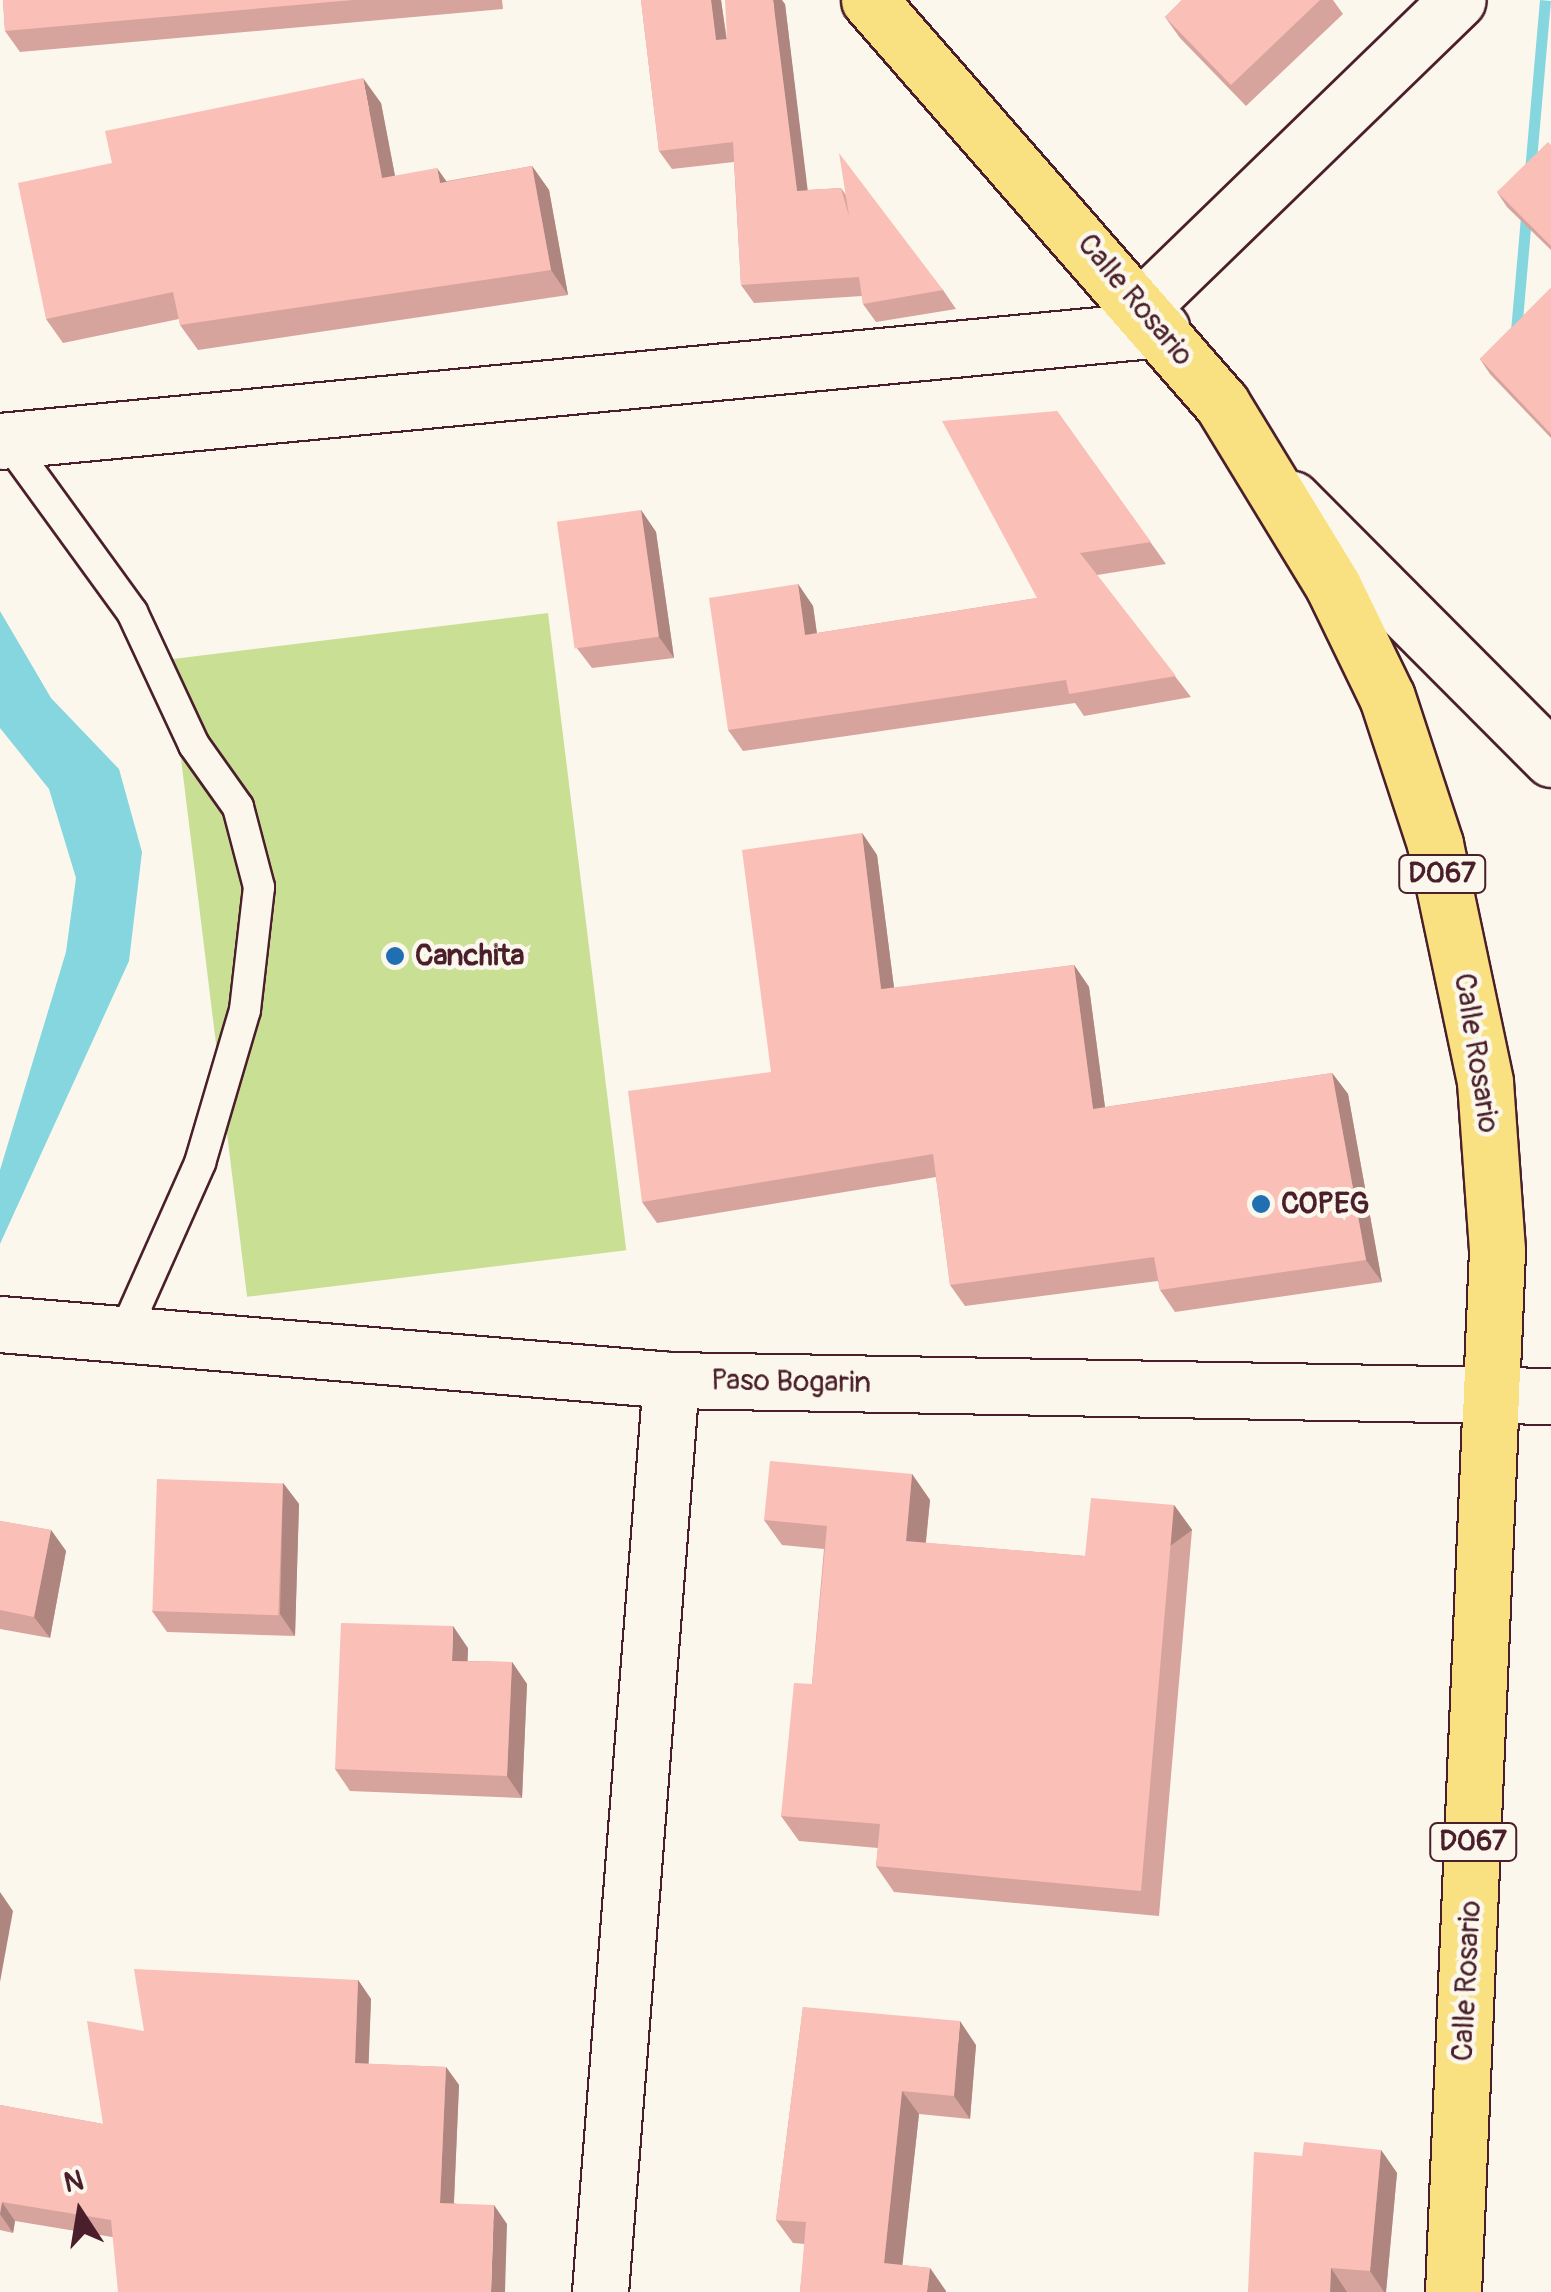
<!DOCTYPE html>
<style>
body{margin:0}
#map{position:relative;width:1551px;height:2292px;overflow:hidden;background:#fbf7ec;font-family:Pangolin,sans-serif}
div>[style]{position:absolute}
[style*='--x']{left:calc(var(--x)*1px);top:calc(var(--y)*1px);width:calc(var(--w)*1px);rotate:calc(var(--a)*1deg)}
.green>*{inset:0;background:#c9df94;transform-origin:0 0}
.water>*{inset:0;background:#85d6df;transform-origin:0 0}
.roads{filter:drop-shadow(2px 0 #4a1f2b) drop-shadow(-2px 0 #4a1f2b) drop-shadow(0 2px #4a1f2b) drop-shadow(0 -2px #4a1f2b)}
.lane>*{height:30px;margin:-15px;padding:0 15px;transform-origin:15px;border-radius:15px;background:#fbf7ec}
.street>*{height:55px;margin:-27.5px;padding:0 27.5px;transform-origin:27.5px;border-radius:27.5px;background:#fbf7ec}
.primary>*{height:55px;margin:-27.5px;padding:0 27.5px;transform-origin:27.5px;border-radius:27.5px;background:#f9e181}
.wall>*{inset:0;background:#d7a49d}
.shaded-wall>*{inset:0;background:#af867f;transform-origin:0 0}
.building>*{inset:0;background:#fabfb6;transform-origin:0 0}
.dots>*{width:28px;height:28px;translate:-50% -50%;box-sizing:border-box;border:5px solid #fbf7ec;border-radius:50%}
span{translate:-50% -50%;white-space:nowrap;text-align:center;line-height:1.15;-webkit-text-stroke:9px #fbf7ec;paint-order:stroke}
.shield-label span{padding:2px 8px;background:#fbf7ec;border:2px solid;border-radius:8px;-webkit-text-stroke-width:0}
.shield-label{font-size:28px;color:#4a1f2b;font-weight:700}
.street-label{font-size:30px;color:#4a1f2b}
.poi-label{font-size:30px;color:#4a1f2b;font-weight:700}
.left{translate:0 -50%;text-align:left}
.north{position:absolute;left:30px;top:2162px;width:100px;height:100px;-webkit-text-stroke:8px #fbf7ec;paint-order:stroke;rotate:348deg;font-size:28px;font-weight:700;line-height:40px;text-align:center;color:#4a1f2b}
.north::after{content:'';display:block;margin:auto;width:35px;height:45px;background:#4a1f2b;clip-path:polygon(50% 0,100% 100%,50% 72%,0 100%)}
</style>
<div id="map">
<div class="green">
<div style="left:548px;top:613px;width:642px;height:382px;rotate:83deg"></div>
</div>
<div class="water">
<div style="left:1540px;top:0;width:11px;height:390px;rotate:5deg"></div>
<div style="clip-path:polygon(0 611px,51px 698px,119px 769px,142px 852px,129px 961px,0 1244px,0 1170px,66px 952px,76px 878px,49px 789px,0 728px)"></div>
</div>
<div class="roads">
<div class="lane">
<div style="--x:7;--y:440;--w:213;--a:54"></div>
<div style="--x:132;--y:612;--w:147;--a:65"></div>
<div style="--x:194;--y:745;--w:76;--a:54.6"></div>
<div style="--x:238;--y:807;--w:83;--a:75.3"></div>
<div style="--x:259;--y:887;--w:124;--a:96.5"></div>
<div style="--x:245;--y:1010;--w:159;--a:106.4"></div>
<div style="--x:200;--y:1163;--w:189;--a:114"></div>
</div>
<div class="street">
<div style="--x:1143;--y:305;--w:438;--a:-44.1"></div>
<div style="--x:0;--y:441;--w:1167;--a:-5.51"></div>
<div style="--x:1292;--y:499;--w:367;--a:45.1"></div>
<div style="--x:0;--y:1324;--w:673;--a:4.77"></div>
<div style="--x:671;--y:1380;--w:880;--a:1.04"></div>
<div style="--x:600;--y:2292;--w:915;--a:-85.55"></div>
</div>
<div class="primary">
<div style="--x:869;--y:0;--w:536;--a:48.85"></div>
<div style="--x:1222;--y:404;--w:213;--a:58.6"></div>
<div style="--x:1333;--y:586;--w:123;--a:64.1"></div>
<div style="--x:1387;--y:697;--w:155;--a:71.9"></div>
<div style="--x:1435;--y:844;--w:243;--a:78.1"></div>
<div style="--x:1485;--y:1082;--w:169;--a:85.9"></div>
<div style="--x:1497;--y:1251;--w:1042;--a:92.42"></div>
</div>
</div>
<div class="wall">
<div style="clip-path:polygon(3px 0,502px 0,503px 9px,20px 52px,5px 31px)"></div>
<div style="clip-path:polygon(641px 0,721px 0,727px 39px,785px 4px,807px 190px,841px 188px,846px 195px,943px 290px,956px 309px,876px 322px,863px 304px,862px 296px,754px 303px,741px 285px,734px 162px,672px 169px,659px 151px)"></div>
<div style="clip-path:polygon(1182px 0,1333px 0,1343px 14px,1246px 106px,1180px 38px,1165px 17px)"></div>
<div style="clip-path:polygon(381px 103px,395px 176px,447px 181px,532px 166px,549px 190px,568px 295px,198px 350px,180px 325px,179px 319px,63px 343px,46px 319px)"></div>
<div style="clip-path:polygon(1551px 145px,1551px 250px,1507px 207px,1497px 192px)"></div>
<div style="clip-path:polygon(1551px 288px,1551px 438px,1490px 374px,1480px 359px)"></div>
<div style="clip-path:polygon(1057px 411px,1166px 564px,1097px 575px,1191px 697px,1084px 716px,1075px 703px,743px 751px,728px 730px,798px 584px,813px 606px,817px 633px,1037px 598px)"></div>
<div style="clip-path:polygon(641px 510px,656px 532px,674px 658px,592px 668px,576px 647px)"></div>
<div style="clip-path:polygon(862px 833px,877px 855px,894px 988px,1074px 965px,1089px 987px,1105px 1107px,1332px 1073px,1348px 1094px,1382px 1282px,1175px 1312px,1160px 1290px,1158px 1281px,965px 1306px,950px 1285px,936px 1177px,657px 1223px,642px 1202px,771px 1072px)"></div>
<div style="clip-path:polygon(912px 1474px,930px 1500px,926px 1543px,1085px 1556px,1174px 1505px,1192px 1530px,1159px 1916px,894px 1892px,876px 1866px,878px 1848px,799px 1841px,781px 1816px,812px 1684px,824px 1549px,782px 1545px,764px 1520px)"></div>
<div style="clip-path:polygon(283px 1483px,299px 1504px,295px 1636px,167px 1632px,152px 1611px)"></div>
<div style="clip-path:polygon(0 1521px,51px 1530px,66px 1551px,50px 1638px,0 1629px)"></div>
<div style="clip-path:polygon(468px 1648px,467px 1661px,512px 1662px,527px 1684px,522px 1798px,350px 1791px,335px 1769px)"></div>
<div style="clip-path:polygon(358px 1980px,371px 1999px,368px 2064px,446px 2067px,459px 2085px,454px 2203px,507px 2224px,112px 2237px,15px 2221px,13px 2233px,0 2230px,0 2105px,103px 2124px,144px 2031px)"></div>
<div style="clip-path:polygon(803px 2007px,976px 2045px,970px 2119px,919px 2114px,902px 2265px,930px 2268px,946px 2292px,800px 2292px,805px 2244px,793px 2243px,776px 2220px)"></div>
<div style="clip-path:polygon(1381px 2150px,1397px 2173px,1386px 2292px,1248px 2292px,1302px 2156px)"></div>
</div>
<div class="shaded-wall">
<div style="clip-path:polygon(711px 0,721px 0,729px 59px,716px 40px)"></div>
<div style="clip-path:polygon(773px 0,782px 0,785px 4px,810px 209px,797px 191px)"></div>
<div style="clip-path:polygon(363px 78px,381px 103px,400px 202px,382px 178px)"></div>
<div style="clip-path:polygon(532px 166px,549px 190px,568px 295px,551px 270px)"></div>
<div style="clip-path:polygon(437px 168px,454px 192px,440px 183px)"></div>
<div style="clip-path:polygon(641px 510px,656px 532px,674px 658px,659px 637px)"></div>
<div style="clip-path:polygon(798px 584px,813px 606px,820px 656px,805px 635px)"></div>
<div style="clip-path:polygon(862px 833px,877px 855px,897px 1011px,881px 989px)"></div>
<div style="clip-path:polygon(1074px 965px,1089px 987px,1108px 1130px,1093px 1109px)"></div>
<div style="clip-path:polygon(1332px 1073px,1348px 1094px,1382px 1282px,1366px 1260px)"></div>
<div style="clip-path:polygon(912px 1474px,930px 1500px,923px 1567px,906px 1541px)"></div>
<div style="clip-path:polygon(283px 1483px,299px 1504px,295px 1636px,280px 1614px)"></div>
<div style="left:1174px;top:1505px;width:31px;height:387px;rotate:54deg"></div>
<div style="clip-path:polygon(51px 1530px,66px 1551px,50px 1638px,34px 1617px)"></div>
<div style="clip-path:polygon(453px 1626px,468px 1648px,467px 1683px,452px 1661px)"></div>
<div style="clip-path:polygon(512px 1662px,527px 1684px,522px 1798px,507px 1776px)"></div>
<div style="clip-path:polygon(0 1892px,13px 1911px,0 1982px)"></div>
<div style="clip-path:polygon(358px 1980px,371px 1999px,368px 2082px,355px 2063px)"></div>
<div style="clip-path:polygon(960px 2021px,976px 2045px,970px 2119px,954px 2096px)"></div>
<div style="clip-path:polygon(446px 2067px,459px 2085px,453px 2222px,440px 2203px)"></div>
<div style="clip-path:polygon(902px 2091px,919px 2114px,900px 2287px,884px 2263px)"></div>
<div style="clip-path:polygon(1381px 2150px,1397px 2173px,1386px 2292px,1384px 2292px,1370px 2271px)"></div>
<div style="clip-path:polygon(2px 2202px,15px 2221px,13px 2233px,0 2214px)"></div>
<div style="clip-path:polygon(494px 2205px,507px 2224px,505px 2292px,491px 2292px)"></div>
<div style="clip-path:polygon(930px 2268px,946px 2291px,946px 2292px,927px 2292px)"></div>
<div style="clip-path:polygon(1331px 2268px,1347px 2292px,1330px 2292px)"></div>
</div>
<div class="building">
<div style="clip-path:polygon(3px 0,353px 0,5px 31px)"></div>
<div style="clip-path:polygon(641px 0,711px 0,716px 40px,727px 39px,725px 0,773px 0,797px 191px,841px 188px,849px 216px,839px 153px,943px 290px,863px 304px,859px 277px,741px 285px,733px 142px,659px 151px)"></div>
<div style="clip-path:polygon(1182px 0,1320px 0,1231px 85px,1165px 17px)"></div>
<div style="clip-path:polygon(363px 78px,382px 178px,437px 168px,440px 183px,532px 166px,551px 270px,180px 325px,173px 292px,46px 319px,18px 183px,112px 163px,105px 131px)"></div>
<div style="clip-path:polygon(1548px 142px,1551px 145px,1551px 246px,1497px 192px)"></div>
<div style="clip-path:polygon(1551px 288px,1551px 434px,1480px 359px)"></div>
<div style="clip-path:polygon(1057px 411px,1151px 542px,1080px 553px,1176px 676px,1069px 694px,1066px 680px,728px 730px,709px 598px,798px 584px,805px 635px,1037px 598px,942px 421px)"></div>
<div style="left:641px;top:510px;width:128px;height:85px;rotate:82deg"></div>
<div style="clip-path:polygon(862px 833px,881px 989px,1074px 965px,1093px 1109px,1332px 1073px,1366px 1260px,1160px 1290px,1154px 1257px,950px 1285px,933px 1154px,642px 1202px,628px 1091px,771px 1072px,742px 850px)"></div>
<div style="clip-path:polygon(770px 1461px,912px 1474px,906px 1541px,1085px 1556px,1091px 1498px,1174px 1505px,1141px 1891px,876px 1866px,880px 1824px,781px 1816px,794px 1683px,812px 1684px,827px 1526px,764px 1520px)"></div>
<div style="left:157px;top:1479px;width:126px;height:132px;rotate:2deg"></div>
<div style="clip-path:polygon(0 1521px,51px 1530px,34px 1617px,0 1610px)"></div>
<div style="clip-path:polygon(341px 1623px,453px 1626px,452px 1661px,512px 1662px,507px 1776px,335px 1769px)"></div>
<div style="clip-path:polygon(134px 1969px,358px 1980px,355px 2063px,446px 2067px,440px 2203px,494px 2205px,491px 2292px,118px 2292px,111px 2220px,2px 2202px,0 2213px,0 2105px,103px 2124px,87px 2021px,144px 2031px)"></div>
<div style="clip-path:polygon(803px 2007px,960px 2021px,954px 2096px,902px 2091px,884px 2263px,930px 2268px,927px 2292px,800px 2292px,806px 2222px,776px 2220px)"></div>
<div style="clip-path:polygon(1304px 2142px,1381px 2150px,1370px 2271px,1331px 2268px,1330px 2292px,1248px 2292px,1254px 2152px,1302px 2156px)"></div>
</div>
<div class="dots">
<div style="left:395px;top:956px;background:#1f6fb2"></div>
<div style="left:1261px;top:1204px;background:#1f6fb2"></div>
</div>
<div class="shield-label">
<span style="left:1442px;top:874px">D067</span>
<span style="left:1473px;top:1842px">D067</span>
</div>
<div class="street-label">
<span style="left:1135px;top:300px;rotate:50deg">Calle Rosario</span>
<span style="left:1476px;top:1053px;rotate:81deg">Calle Rosario</span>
<span style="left:791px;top:1382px;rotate:1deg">Paso Bogarin</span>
<span style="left:1467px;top:1981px;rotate:-87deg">Calle Rosario</span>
</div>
<div class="poi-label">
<span class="left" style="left:415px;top:956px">Canchita</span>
<span class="left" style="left:1281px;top:1204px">COPEG</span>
</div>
<div class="north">N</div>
</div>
